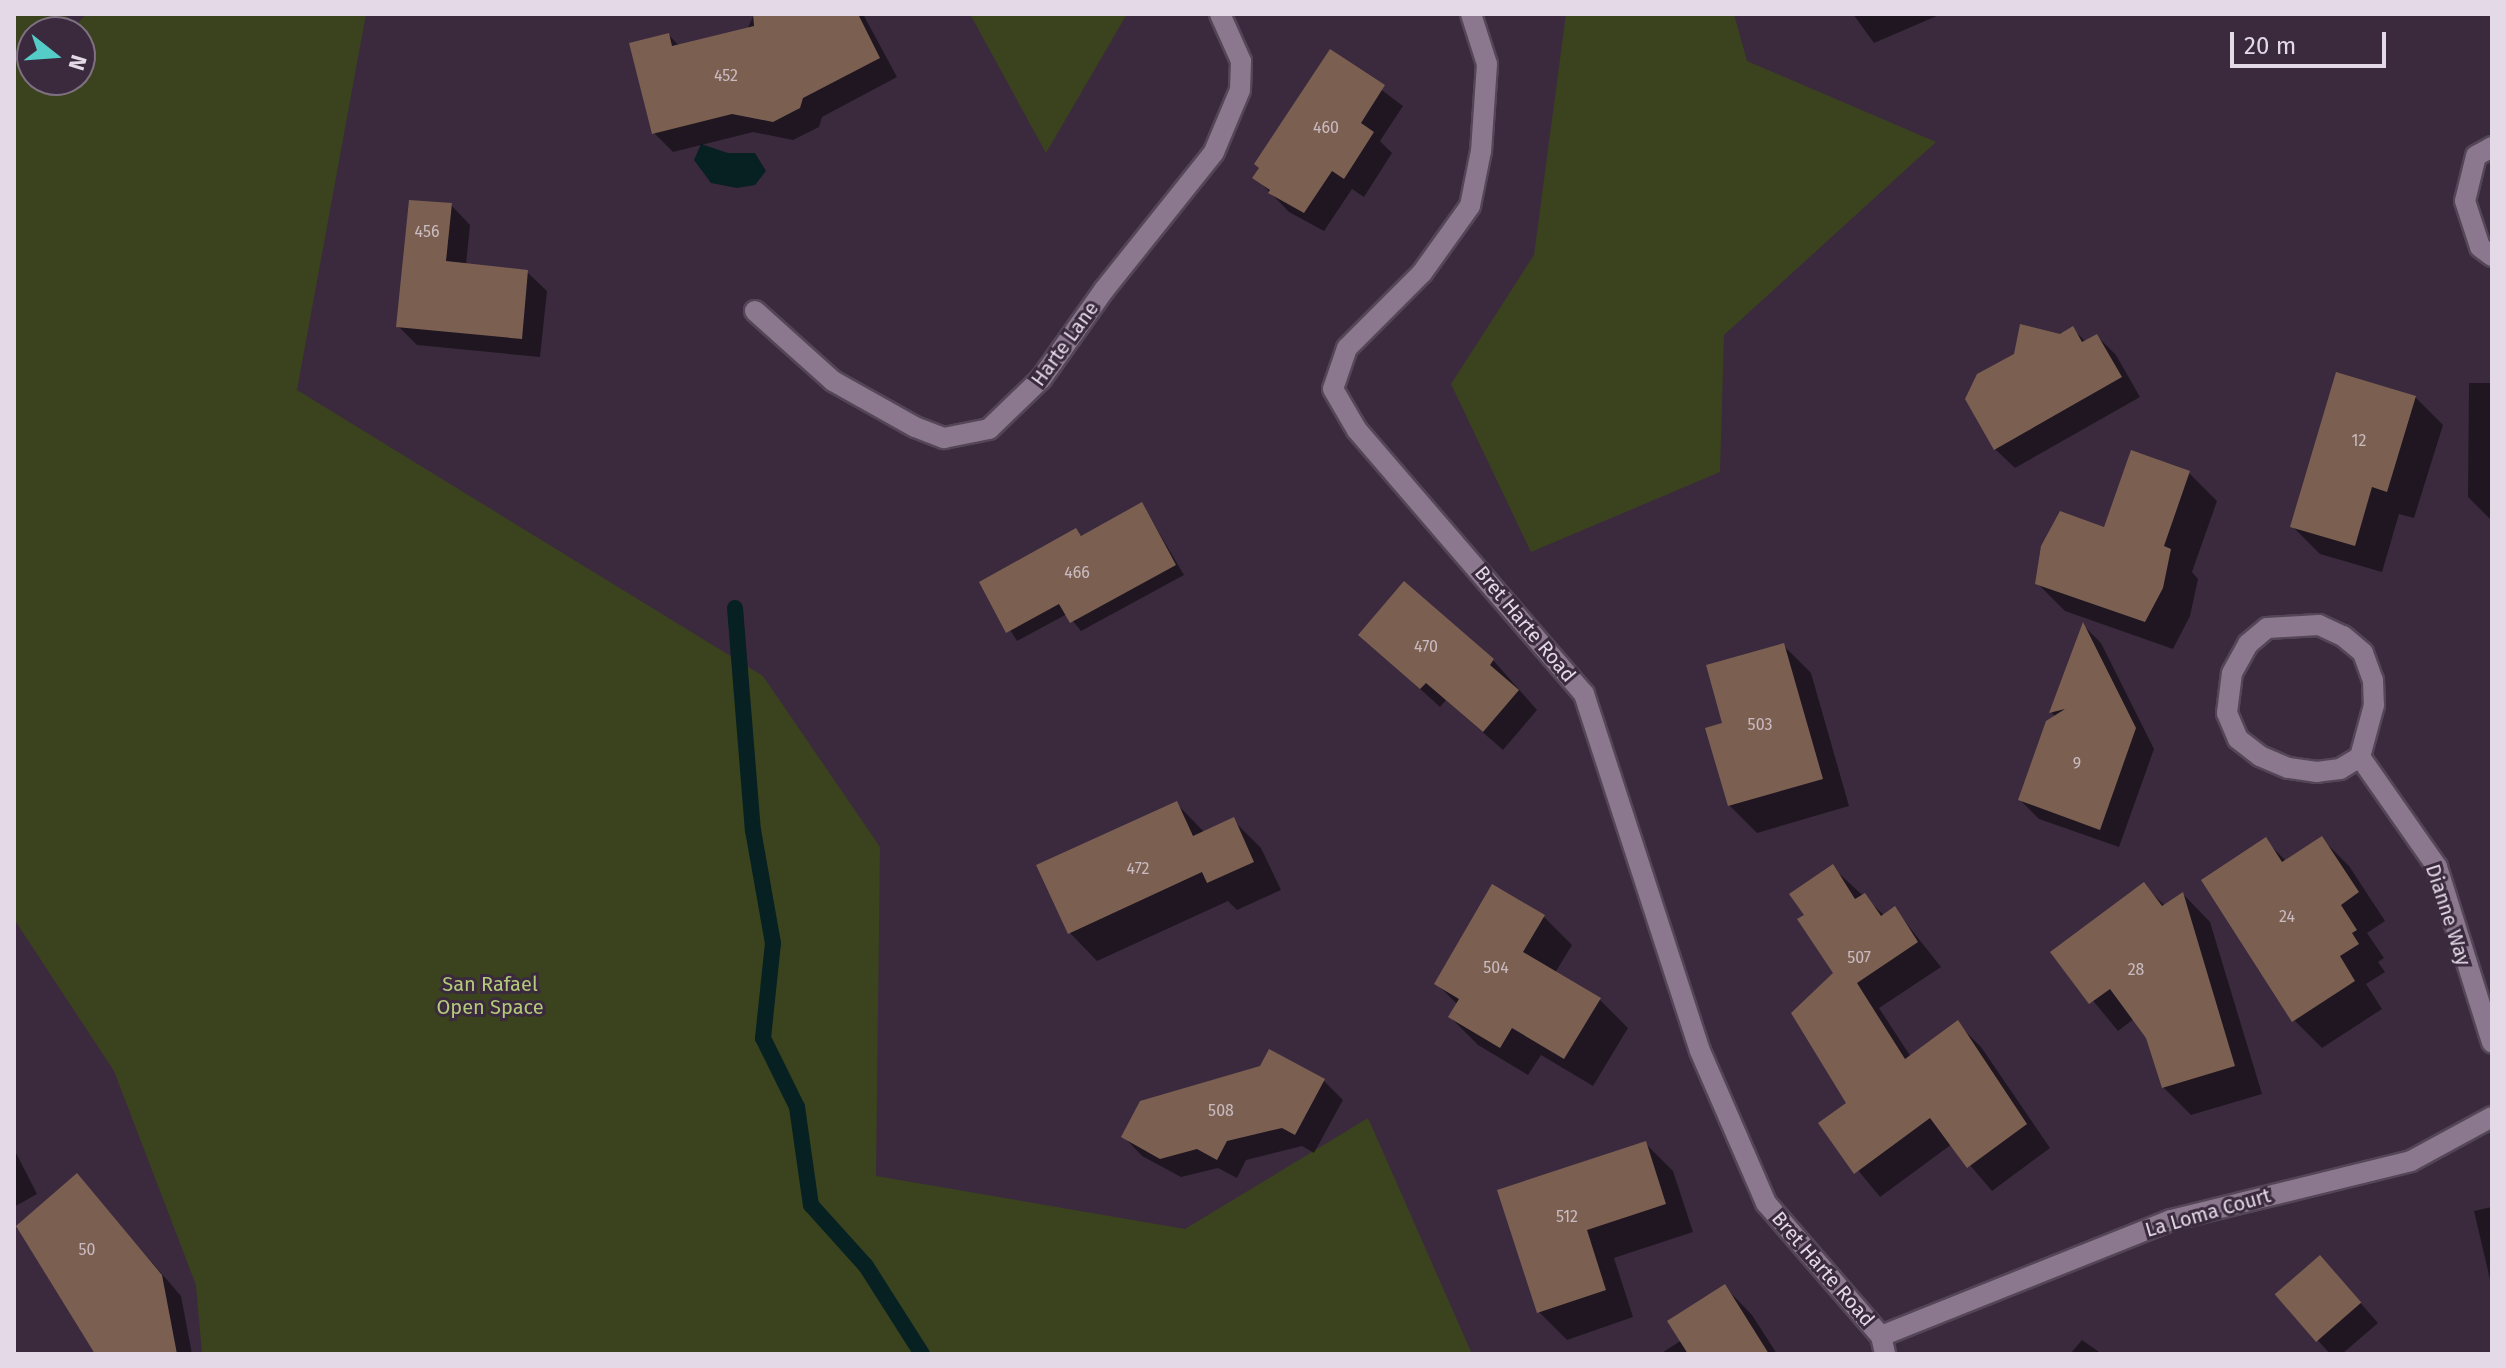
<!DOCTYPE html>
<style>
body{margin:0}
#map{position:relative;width:2506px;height:1368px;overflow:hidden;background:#3b2a3e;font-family:"Fira Sans",sans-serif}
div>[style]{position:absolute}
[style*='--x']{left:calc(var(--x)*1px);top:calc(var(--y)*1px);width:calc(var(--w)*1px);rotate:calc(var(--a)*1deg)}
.green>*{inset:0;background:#3a431d}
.water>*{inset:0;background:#072022}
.shadow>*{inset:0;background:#0007}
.stream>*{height:16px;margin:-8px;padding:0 8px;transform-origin:8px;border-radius:8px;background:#072022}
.building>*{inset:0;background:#7b6052;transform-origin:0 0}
.roads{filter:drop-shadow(2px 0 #544657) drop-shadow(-2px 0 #544657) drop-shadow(0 2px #544657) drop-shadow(0 -2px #544657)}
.minor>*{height:20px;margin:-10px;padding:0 10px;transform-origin:10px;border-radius:10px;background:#8b788f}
span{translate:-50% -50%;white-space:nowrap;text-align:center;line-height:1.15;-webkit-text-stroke:6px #3b2a3e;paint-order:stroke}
.number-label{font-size:16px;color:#cabbc1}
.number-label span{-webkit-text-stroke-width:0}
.street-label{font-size:20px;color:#e4d9e6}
.park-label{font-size:20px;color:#b4ca7b}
.frame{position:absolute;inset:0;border:16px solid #e4d9e6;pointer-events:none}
.north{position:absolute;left:16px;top:16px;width:80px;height:80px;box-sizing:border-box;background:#3b2a3e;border:2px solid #7f7081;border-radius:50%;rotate:107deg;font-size:22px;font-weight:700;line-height:32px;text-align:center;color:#e4d9e6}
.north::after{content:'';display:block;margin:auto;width:28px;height:36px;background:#54cdc8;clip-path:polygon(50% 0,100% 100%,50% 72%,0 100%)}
.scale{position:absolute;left:2230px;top:32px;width:156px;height:36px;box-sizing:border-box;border:4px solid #e4d9e6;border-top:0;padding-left:10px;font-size:24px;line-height:28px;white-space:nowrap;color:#e4d9e6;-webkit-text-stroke:6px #3b2a3e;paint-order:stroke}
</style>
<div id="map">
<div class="green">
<div style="clip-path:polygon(evenodd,14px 14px,64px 14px,76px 25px,86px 14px,366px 14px,297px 390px,763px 676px,880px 847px,876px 1176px,1185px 1229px,1368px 1118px,1472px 1354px,202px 1354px,196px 1285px,114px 1071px,14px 919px,14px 14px,32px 32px,80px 32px,80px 80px,32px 80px,32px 32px)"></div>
<div style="clip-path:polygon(970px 14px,1127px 14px,1046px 153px)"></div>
<div style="clip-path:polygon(1566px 14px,1734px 14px,1747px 61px,1936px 142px,1724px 335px,1720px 472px,1531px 552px,1451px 384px,1534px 255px)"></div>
</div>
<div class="water">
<div style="clip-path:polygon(701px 144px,728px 153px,755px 153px,766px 171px,755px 185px,737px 188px,711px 183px,694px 160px)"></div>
</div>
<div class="shadow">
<div style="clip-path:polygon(754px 14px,863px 14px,897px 77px,822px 117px,819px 127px,793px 140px,753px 132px,673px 152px,654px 133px,669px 35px,680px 47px,747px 30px)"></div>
<div style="clip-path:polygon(1853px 14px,1938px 14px,1939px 15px,1874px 43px)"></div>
<div style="clip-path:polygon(1331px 52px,1403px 106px,1380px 141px,1392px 153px,1364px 197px,1352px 189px,1324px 231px,1289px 212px,1255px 177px)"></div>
<div style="clip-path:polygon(451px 205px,470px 225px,466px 265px,527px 272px,547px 291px,540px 357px,417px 345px,398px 326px)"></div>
<div style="clip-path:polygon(2073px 329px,2086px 342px,2097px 336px,2116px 355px,2140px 397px,2015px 468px,1995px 449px)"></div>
<div style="clip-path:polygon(2469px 383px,2492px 383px,2492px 521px,2468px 497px)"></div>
<div style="clip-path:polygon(2415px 397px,2443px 425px,2414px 518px,2399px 514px,2382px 572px,2320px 554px,2292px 526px)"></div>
<div style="clip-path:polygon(2132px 453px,2189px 473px,2217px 501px,2192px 572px,2198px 579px,2190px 616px,2173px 649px,2065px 611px,2037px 583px,2105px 529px)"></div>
<div style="clip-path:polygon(1142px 504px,1184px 575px,1081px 631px,1067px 614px,1017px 641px,981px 583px,1076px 531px,1083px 537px)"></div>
<div style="clip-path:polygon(2083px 625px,2101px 643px,2154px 749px,2119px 847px,2039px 819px,2020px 800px,2056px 717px,2052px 713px)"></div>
<div style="clip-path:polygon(1361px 635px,1493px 660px,1537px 710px,1503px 750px,1446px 700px,1440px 707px)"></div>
<div style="clip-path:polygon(1783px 645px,1811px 673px,1849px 806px,1757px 833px,1729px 805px,1724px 724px)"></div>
<div style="clip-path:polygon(1177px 804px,1205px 833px,1233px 820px,1261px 848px,1281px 890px,1237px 910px,1228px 901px,1097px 961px,1070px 933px)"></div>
<div style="clip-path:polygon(2322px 839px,2349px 866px,2385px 921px,2367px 933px,2384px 958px,2378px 962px,2385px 972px,2366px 984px,2382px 1009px,2322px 1048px,2294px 1020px,2265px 840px,2287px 862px)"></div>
<div style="clip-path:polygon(1832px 867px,1885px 916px,1895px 909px,1941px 967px,1879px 1008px,1911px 1057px,1957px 1023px,1981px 1047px,2050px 1148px,1992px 1191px,1952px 1144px,1880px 1197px,1820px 1124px,1848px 1103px,1835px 974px,1806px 916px)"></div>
<div style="clip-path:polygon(2143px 884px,2165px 906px,2183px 894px,2210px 922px,2262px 1094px,2191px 1115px,2163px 1087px,2148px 1037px,2135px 1018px,2118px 1031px,2053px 952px)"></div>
<div style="clip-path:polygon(1493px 887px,1544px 917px,1572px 945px,1555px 973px,1600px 1000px,1628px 1028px,1593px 1086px,1541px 1055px,1528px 1075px,1478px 1045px,1450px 1017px,1458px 1005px,1436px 983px)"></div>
<div style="clip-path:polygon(1324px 1081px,1343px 1100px,1314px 1153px,1302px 1146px,1246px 1160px,1237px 1178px,1218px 1168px,1181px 1177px,1142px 1156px,1123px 1136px)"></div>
<div style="clip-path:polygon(1645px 1143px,1673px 1171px,1693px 1232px,1614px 1258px,1633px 1317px,1567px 1340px,1539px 1312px,1500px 1191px)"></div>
<div style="clip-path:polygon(14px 1149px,37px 1194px,14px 1207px)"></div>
<div style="clip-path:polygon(77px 1176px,181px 1296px,192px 1354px,98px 1354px)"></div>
<div style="clip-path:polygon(2492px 1207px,2492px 1288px,2474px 1211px)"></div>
<div style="clip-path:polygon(2320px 1257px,2378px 1323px,2342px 1354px,2330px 1354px,2277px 1294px)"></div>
<div style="clip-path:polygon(1725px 1287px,1752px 1315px,1777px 1354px,1660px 1354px,1682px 1340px)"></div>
<div style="clip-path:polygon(2082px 1340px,2102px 1354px,2070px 1354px)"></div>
</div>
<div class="stream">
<div style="--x:735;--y:608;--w:223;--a:85.4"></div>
<div style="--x:753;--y:830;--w:115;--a:80"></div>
<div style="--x:773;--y:943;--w:96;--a:96"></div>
<div style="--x:763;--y:1038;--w:77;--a:63.8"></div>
<div style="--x:797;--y:1107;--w:99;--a:81.9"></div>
<div style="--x:811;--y:1205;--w:82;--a:48"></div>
<div style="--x:866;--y:1266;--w:104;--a:57.5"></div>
</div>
<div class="building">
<div style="clip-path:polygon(753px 14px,858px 14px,880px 58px,803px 98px,800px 108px,773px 122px,732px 114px,652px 134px,629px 43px,669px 33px,672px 46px,754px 26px)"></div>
<div style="clip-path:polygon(1330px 49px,1385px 85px,1361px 123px,1374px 132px,1344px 179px,1332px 171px,1304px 213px,1268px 193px,1270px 190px,1252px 178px,1259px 168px,1254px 164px)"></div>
<div style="clip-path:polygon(409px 200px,452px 203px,446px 261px,528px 270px,522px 339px,396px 327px)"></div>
<div style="clip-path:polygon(2020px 324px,2060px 334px,2073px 326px,2082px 342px,2097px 334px,2122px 377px,1994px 450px,1965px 399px,1977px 374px,2014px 354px)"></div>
<div style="clip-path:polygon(2336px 372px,2416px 396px,2387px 492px,2372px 487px,2355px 546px,2290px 527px)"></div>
<div style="clip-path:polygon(2131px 450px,2190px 471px,2164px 546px,2171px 549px,2163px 588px,2145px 622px,2035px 584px,2041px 546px,2060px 511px,2104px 527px)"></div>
<div style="clip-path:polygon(1142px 502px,1176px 565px,1070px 623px,1059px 604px,1006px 633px,979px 582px,1076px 528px,1081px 536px)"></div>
<div style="clip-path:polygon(1404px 581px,1494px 659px,1490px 665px,1519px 690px,1483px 732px,1426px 683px,1420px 689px,1358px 635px)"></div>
<div style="clip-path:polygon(2083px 622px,2136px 728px,2100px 830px,2018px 800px,2046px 721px,2065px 709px,2049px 713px)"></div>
<div style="clip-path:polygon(1784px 643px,1823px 779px,1728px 806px,1705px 728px,1722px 723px,1706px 665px)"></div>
<div style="clip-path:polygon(1177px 801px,1193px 836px,1234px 817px,1254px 862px,1207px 883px,1202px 872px,1068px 934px,1036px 865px)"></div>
<div style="clip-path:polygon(2322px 836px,2359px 892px,2341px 905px,2357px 930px,2352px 933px,2359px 944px,2340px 956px,2355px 981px,2292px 1022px,2201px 880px,2266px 837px,2282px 862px)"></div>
<div style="clip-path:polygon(1833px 864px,1855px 899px,1865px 893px,1881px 916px,1895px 906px,1918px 942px,1857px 983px,1905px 1059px,1958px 1020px,2027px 1124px,1967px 1168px,1930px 1118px,1854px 1174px,1818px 1123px,1846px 1103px,1791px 1013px,1833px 973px,1797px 919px,1804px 915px,1789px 894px)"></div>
<div style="clip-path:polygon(2144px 882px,2162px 906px,2183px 892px,2235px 1066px,2162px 1088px,2146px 1038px,2110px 989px,2089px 1004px,2050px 952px)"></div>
<div style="clip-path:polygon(1492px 884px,1545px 915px,1523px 952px,1601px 998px,1564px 1059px,1512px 1028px,1500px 1048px,1448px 1017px,1459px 999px,1434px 984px)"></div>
<div style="clip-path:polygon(1269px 1049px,1325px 1079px,1295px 1135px,1282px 1128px,1227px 1141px,1217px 1160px,1197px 1149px,1160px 1159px,1121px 1137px,1140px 1101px,1260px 1066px)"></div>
<div style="clip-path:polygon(1646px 1141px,1666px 1204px,1587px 1230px,1606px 1290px,1537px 1313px,1497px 1190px)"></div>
<div style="clip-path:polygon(77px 1173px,162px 1275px,177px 1354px,95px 1354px,16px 1226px)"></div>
<div style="left:2320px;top:1255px;width:63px;height:60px;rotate:49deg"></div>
<div style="clip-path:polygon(1725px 1284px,1769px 1354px,1688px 1354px,1667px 1321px)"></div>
</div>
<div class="roads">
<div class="minor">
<div style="--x:1471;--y:14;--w:52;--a:72.3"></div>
<div style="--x:1487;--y:64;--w:87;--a:93.9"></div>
<div style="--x:1481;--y:151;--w:56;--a:101.3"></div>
<div style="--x:1470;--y:206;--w:82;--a:125.6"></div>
<div style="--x:1422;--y:273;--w:106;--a:135"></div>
<div style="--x:1347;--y:348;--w:43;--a:108.9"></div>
<div style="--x:1333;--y:389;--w:48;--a:59.7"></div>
<div style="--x:1357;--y:430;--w:348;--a:49.3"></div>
<div style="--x:1584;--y:694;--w:375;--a:72"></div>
<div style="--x:1700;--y:1051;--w:166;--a:66.5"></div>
<div style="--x:1766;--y:1203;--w:176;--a:49.2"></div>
<div style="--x:1881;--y:1336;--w:18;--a:77"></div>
<div style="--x:2492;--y:147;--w:18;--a:151"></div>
<div style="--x:2476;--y:156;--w:46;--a:103.7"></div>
<div style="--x:2465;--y:201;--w:48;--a:71.9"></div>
<div style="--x:2480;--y:247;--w:15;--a:37"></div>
<div style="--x:755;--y:311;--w:105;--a:41.9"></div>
<div style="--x:833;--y:381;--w:94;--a:29.3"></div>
<div style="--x:915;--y:427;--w:31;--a:21"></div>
<div style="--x:944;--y:438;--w:46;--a:-11.3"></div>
<div style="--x:989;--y:429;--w:72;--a:-43.9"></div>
<div style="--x:1041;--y:379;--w:109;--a:-54.7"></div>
<div style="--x:1104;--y:290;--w:176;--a:-51.4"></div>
<div style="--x:1214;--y:152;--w:67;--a:-67.2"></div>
<div style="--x:1240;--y:90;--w:29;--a:-88"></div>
<div style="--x:1241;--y:61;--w:51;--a:-114.1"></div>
<div style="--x:2319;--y:625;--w:26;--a:25"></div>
<div style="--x:2343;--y:636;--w:26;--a:40"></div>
<div style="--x:2363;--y:653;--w:29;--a:70"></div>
<div style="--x:2373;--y:680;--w:25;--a:88"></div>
<div style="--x:2374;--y:705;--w:54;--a:105.1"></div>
<div style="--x:2360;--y:757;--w:23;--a:149"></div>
<div style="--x:2340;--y:769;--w:23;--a:173"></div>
<div style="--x:2317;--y:772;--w:29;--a:-172"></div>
<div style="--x:2288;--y:768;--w:30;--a:-157"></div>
<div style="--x:2260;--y:756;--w:28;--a:-142"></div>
<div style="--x:2238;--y:739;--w:28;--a:-113"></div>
<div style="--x:2227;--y:713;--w:40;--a:-82.9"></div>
<div style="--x:2232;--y:673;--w:33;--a:-61"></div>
<div style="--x:2248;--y:644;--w:25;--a:-40"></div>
<div style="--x:2267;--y:628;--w:52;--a:-3.3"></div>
<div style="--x:2360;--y:757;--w:134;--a:55"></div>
<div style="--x:2437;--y:867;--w:184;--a:72.6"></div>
<div style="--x:1881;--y:1336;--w:312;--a:-21.8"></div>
<div style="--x:2171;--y:1220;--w:247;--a:-13.8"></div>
<div style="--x:2411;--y:1161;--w:92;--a:-28.5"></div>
</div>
</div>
<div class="number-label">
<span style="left:726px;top:76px">452</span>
<span style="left:1326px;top:128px">460</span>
<span style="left:427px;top:232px">456</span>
<span style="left:2359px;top:441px">12</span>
<span style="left:1077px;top:573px">466</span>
<span style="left:1426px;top:647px">470</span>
<span style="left:1760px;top:725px">503</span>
<span style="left:2077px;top:764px">9</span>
<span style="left:1138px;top:869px">472</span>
<span style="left:2287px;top:917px">24</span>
<span style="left:1859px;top:958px">507</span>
<span style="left:1496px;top:968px">504</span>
<span style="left:2136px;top:970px">28</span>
<span style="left:1221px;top:1111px">508</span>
<span style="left:1567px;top:1217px">512</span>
<span style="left:87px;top:1250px">50</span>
</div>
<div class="street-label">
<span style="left:1065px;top:344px;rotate:-54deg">Harte Lane</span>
<span style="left:1525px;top:624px;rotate:50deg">Bret Harte Road</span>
<span style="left:2448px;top:915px;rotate:72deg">Dianne Way</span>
<span style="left:2208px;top:1213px;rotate:-16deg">La Loma Court</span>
<span style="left:1823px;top:1269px;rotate:49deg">Bret Harte Road</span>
</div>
<div class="park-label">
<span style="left:490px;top:996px">San Rafael<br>Open Space</span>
</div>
<div class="frame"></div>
<div class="north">N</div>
<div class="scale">20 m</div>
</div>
